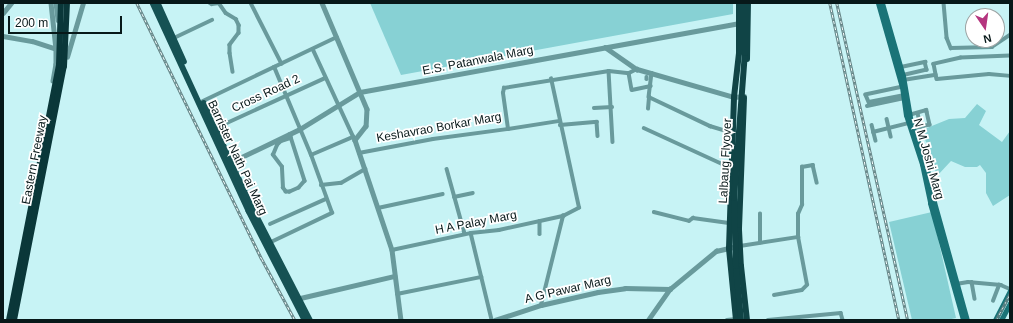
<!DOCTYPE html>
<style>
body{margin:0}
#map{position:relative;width:1013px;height:323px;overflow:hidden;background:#c7f3f5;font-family:Arial,sans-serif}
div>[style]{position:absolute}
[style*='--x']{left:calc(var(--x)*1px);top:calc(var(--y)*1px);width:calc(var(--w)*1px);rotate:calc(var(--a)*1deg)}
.green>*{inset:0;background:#87d1d4}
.minor>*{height:3.5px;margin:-1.75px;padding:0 1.75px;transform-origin:1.75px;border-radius:1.75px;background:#699a9c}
.tertiary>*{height:4.5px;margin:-2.25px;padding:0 2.25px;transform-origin:2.25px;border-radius:2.25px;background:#699a9c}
.secondary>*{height:5px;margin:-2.5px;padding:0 2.5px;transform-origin:2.5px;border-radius:2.5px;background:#1a7377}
.primary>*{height:5.5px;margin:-2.75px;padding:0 2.75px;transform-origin:2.75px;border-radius:2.75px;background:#165254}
.trunk>*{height:6px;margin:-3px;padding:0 3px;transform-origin:3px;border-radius:3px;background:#104446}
.rail>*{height:2.5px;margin-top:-1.25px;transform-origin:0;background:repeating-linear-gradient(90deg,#fff 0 3px,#648284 0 6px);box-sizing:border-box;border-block:1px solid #648284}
.trunk-bridge>*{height:6px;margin:-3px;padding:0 3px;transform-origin:3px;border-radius:3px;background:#104446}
.motorway-bridge>*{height:6px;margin:-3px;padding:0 3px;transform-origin:3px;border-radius:3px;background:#0a3739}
span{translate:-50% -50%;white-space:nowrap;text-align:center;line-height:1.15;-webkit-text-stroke:3.5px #fff;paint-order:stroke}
.street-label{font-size:12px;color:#071819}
.frame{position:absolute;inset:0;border:4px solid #071819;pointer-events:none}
.north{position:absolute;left:965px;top:8px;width:40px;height:40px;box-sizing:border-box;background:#fff;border:1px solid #9ca3a3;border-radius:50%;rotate:167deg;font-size:11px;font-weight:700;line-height:16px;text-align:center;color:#071819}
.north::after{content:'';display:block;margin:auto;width:14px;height:18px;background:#b5357f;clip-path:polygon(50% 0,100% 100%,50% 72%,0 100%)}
.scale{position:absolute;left:8px;top:16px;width:114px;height:18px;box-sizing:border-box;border:2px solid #071819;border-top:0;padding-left:5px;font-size:12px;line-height:14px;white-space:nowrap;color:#071819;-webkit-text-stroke:3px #fff;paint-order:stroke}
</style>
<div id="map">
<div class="green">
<div style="clip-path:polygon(370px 3px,733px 3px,733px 14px,401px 75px)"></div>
<div style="clip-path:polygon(977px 104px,986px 111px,979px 125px,1002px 142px,1010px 131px,1010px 195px,993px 206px,986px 193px,986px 173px,980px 165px,977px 167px,965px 167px,951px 161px,937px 176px,922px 130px,949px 119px,965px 118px)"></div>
<div style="clip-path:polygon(932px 212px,956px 318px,947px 320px,912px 320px,889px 222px)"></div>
</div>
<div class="minor">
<div style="--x:210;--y:3;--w:2;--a:27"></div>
<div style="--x:212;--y:4;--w:7;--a:-8"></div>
<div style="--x:219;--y:3;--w:12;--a:55"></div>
<div style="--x:226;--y:13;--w:12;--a:31"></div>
<div style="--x:236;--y:19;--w:7;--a:63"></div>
<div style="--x:239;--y:25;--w:8;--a:90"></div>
<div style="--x:239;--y:33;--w:15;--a:127"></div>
<div style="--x:230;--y:45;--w:8;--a:90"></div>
<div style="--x:230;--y:53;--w:19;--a:81"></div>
<div style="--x:251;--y:3;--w:68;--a:63.1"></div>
<div style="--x:944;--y:3;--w:35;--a:85"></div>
<div style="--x:947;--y:38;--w:11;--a:68"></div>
<div style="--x:951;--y:48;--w:41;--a:-1.4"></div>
<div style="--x:992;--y:47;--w:22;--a:-34"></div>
<div style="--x:174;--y:38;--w:42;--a:-25.3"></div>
<div style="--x:313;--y:49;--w:100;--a:65.2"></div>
<div style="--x:1010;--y:56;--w:49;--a:177.7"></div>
<div style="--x:961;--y:58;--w:28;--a:167"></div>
<div style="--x:934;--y:64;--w:15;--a:79"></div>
<div style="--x:937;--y:79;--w:52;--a:-5.5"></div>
<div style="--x:989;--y:74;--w:21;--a:5"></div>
<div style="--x:901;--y:67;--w:25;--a:-12"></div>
<div style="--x:925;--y:62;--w:8;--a:76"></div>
<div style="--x:927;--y:70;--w:26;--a:167"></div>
<div style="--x:609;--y:71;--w:71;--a:86.8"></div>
<div style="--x:629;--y:73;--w:17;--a:80"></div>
<div style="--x:632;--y:90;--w:19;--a:-12"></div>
<div style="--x:652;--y:73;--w:24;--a:97"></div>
<div style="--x:649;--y:97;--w:68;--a:25.4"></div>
<div style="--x:710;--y:126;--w:24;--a:17"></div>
<div style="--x:647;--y:77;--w:2;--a:90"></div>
<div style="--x:903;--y:80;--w:33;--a:-9"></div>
<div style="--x:903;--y:87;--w:38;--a:168"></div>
<div style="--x:866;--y:95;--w:8;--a:67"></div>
<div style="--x:869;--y:102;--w:36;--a:-11"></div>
<div style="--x:203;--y:101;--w:148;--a:-25.5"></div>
<div style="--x:867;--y:106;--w:39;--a:-12"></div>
<div style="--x:594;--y:108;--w:18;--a:-3"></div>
<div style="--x:648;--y:109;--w:12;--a:-85"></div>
<div style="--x:918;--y:113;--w:14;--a:78"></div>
<div style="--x:909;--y:115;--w:18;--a:-16"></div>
<div style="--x:926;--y:110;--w:2;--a:63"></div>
<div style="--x:927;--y:112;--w:13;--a:77"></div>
<div style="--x:930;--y:125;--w:18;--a:167"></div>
<div style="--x:887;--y:119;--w:18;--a:77"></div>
<div style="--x:560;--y:125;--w:37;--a:-5"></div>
<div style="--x:597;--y:122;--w:14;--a:86"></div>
<div style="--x:872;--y:125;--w:16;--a:76"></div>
<div style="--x:216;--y:128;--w:120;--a:-24.6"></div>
<div style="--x:644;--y:128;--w:96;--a:24.7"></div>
<div style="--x:508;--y:129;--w:52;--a:-8.9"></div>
<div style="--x:873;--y:132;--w:37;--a:-14"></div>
<div style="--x:290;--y:134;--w:3;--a:72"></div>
<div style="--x:291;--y:137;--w:46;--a:72.3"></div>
<div style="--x:305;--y:181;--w:9;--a:131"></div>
<div style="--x:299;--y:188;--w:10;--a:156"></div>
<div style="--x:290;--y:192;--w:4;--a:180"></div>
<div style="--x:286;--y:192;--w:5;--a:-127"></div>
<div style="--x:283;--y:188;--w:21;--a:-93"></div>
<div style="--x:282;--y:167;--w:15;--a:-127"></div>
<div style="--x:273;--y:155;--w:11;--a:-68"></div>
<div style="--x:277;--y:145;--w:6;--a:-45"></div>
<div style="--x:281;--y:141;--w:10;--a:-17"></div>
<div style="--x:359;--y:153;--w:75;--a:-10.7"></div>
<div style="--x:433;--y:139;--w:76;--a:-7.6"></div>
<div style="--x:508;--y:129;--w:36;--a:-98"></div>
<div style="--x:503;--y:93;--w:5;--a:-79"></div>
<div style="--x:504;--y:88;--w:106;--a:-9.2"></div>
<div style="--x:609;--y:71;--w:20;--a:6"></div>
<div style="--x:629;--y:73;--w:9;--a:-27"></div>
<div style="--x:311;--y:155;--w:46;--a:-23.2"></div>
<div style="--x:447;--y:169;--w:67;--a:74.5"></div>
<div style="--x:321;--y:185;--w:20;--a:-6"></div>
<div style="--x:341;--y:183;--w:28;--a:-30"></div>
<div style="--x:454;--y:197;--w:19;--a:-12"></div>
<div style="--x:378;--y:208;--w:66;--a:-12.2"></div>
<div style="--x:654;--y:212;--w:36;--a:14"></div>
<div style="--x:689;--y:221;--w:5;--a:-37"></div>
<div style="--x:693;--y:218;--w:36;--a:8"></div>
<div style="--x:540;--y:221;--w:13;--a:90"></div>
<div style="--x:270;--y:224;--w:61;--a:-24.1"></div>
<div style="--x:471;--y:233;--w:89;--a:76.4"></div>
<div style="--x:269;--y:243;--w:70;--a:-25.5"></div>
<div style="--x:332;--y:213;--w:62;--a:-109.9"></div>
<div style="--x:311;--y:155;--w:95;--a:-112.8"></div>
<div style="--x:760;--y:243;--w:29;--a:-90"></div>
<div style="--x:740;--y:246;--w:59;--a:-8.8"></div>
<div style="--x:798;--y:237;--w:23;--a:-90"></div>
<div style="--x:798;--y:214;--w:10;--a:-66"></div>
<div style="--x:802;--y:205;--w:38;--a:-90"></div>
<div style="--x:802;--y:167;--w:11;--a:-10"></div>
<div style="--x:813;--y:165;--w:18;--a:77"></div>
<div style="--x:392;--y:250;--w:81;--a:-12.1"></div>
<div style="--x:471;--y:233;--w:28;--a:-6"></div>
<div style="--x:499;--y:230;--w:66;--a:-12.3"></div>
<div style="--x:972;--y:282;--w:17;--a:80"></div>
<div style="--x:956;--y:284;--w:12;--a:-9"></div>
<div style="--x:968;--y:282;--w:33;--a:5"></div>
<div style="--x:1001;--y:285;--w:10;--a:24"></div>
<div style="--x:397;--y:294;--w:86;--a:-11.4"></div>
<div style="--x:774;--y:295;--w:28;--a:-10"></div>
<div style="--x:802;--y:290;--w:7;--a:-45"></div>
<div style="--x:807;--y:285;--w:49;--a:-100.6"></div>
<div style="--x:993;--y:301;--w:17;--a:-69"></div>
<div style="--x:541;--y:305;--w:92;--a:-76.1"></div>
<div style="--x:563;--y:216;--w:18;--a:-27"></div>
<div style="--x:579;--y:208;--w:132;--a:-102.2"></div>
<div style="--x:727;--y:320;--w:9;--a:-6"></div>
<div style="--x:768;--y:320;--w:73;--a:-5.5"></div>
<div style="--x:841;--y:313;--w:7;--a:74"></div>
</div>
<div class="tertiary">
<div style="--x:51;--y:3;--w:46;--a:83.8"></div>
<div style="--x:56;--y:49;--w:15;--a:90"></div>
<div style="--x:56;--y:64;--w:17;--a:100"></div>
<div style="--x:56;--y:3;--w:17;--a:83"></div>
<div style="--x:322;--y:3;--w:115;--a:67"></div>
<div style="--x:367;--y:109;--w:17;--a:93"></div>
<div style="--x:366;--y:126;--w:18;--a:128"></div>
<div style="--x:355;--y:140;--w:116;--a:71.4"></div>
<div style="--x:392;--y:250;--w:71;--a:82.7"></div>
<div style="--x:3;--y:13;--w:13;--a:-51"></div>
<div style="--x:3;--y:36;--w:29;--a:10"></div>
<div style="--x:32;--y:41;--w:26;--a:18"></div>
<div style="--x:605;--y:47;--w:39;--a:35"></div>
<div style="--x:637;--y:69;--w:101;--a:16.1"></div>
<div style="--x:734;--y:97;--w:10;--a:-6"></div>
<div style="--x:67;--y:57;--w:56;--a:-73.5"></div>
<div style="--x:229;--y:163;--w:79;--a:-25.6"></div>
<div style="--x:300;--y:129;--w:70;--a:-31.7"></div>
<div style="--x:360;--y:92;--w:387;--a:-10.3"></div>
<div style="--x:296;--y:299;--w:101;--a:-13.2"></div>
<div style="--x:495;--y:320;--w:48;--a:-18.1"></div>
<div style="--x:541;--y:305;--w:58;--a:-12.8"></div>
<div style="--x:598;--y:292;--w:27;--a:-8"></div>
<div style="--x:625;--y:288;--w:45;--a:1.3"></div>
<div style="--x:648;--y:320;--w:38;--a:-55"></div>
<div style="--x:670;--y:289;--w:60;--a:-39.6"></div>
<div style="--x:716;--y:251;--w:23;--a:-13"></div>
</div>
<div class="secondary">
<div style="--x:878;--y:3;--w:87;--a:74.1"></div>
<div style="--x:902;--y:87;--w:28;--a:82"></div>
<div style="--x:906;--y:115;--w:52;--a:71.9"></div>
<div style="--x:922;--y:164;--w:40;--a:78"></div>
<div style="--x:930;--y:203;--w:122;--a:74.2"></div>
<div style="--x:882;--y:3;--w:76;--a:74"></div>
<div style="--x:903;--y:76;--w:48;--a:80.3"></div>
<div style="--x:911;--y:123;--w:44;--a:69.9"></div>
<div style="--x:926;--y:164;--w:39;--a:78"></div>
<div style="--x:934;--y:202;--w:123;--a:74.4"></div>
<div style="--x:995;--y:320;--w:33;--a:-63"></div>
<div style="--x:1001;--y:320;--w:19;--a:-62"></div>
</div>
<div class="primary">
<div style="--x:153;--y:3;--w:229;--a:65.2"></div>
<div style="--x:249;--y:211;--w:123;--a:62.8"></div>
<div style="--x:158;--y:3;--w:64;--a:65.9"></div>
<div style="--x:204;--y:103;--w:117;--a:65.2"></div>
<div style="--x:253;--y:209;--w:125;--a:62.8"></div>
</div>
<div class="trunk">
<div style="--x:747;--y:59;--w:56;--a:-89"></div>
<div style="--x:744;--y:98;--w:132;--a:92.2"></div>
<div style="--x:739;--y:230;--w:36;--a:87"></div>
<div style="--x:741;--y:266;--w:54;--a:83.7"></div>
<div style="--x:736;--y:320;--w:72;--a:-95.6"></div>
<div style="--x:729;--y:248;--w:151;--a:-88.1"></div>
<div style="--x:734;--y:97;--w:44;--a:-83.5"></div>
<div style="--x:739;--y:53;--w:50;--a:-90"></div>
</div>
<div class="rail">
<div style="--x:137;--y:3;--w:285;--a:64"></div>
<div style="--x:262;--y:259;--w:69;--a:61.6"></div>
<div style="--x:830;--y:3;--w:324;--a:77.7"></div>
<div style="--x:837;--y:3;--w:325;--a:77.4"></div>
<div style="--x:996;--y:320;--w:30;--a:-62"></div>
</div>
<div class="trunk-bridge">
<div style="--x:741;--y:320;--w:54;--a:-95.3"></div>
<div style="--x:736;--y:266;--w:68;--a:-91.7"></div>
<div style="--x:734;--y:198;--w:145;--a:-85.7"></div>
<div style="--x:745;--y:53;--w:50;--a:-90"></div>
</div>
<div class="motorway-bridge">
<div style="--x:9;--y:320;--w:260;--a:-78.9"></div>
<div style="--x:59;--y:65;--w:62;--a:-88.2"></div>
<div style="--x:14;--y:320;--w:259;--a:-78.9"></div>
<div style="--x:64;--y:66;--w:63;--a:-87.3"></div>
</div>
<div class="street-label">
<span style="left:478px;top:61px;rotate:-11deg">E.S. Patanwala Marg</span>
<span style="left:266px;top:94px;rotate:-25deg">Cross Road 2</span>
<span style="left:439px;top:128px;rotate:-10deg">Keshavrao Borkar Marg</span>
<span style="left:237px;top:158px;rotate:65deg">Barrister Nath Pai Marg</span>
<span style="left:928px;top:159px;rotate:74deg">N M Joshi Marg</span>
<span style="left:35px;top:160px;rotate:-79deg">Eastern Freeway</span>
<span style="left:726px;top:161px;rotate:-87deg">Lalbaug Flyover</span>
<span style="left:476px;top:223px;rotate:-11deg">H A Palay Marg</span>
<span style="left:568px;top:290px;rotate:-13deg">A G Pawar Marg</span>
</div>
<div class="frame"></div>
<div class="north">N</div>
<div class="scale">200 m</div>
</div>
